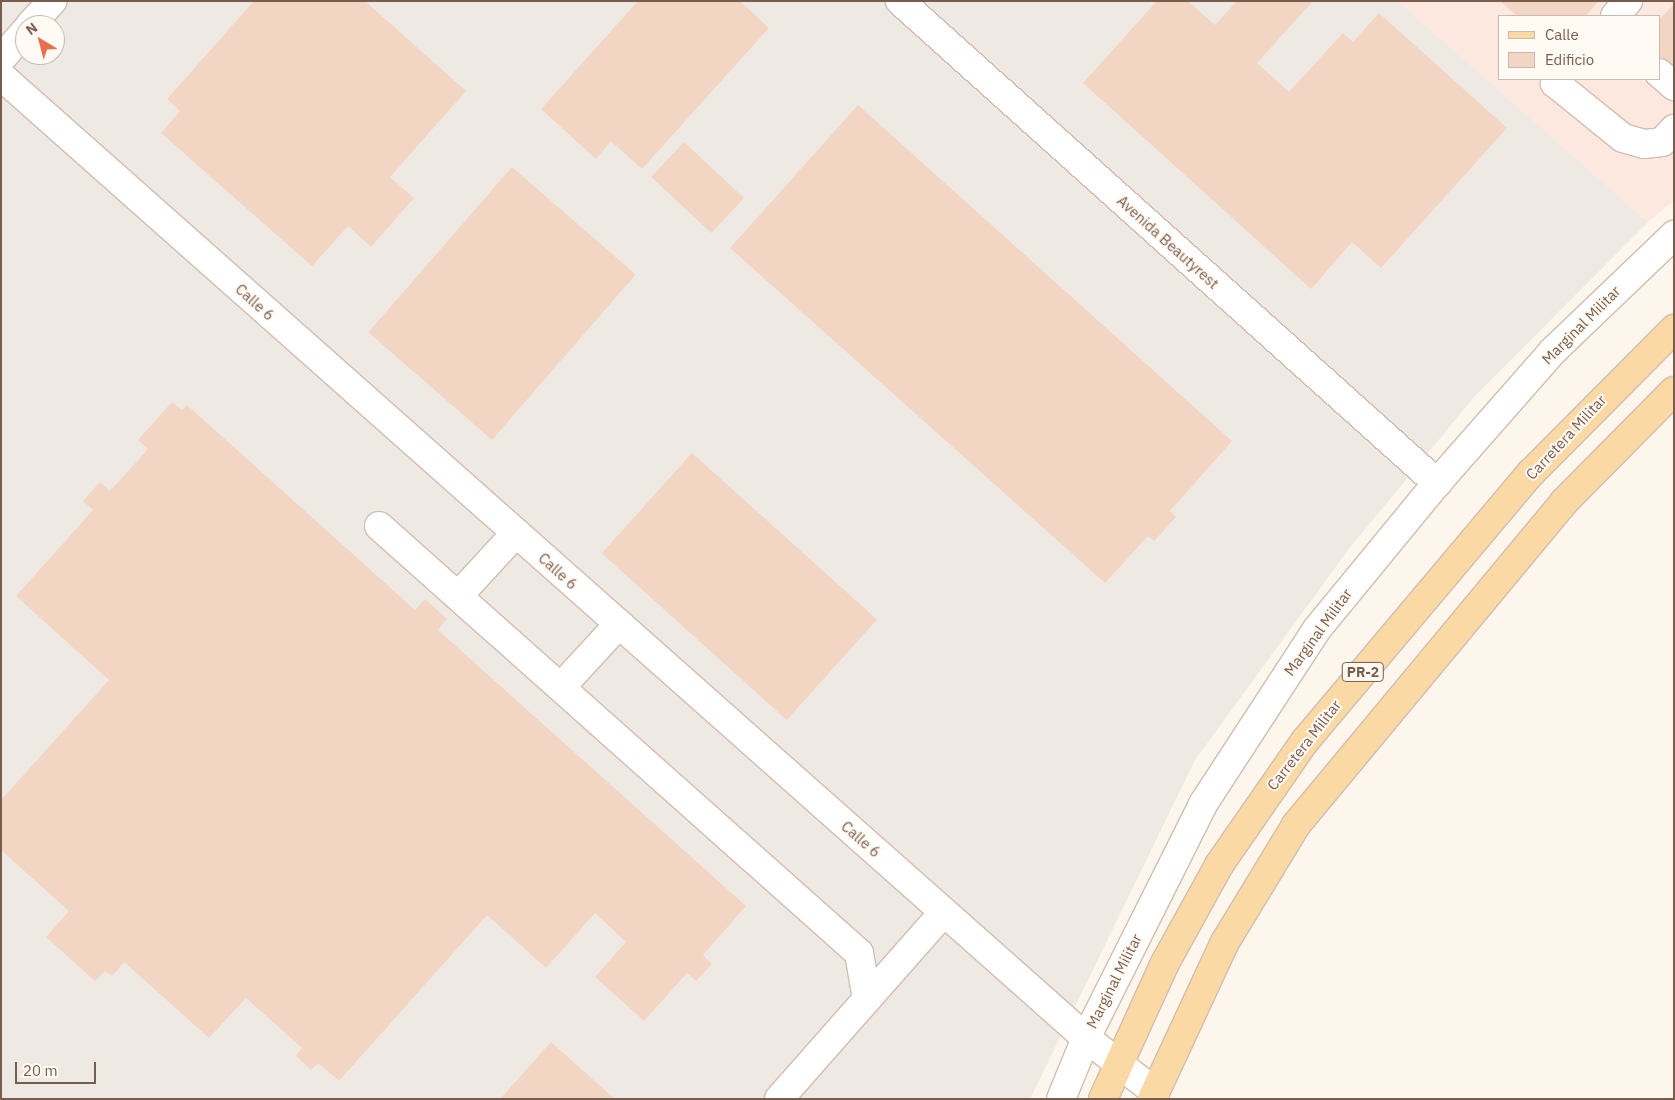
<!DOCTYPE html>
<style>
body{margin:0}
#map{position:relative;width:1675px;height:1100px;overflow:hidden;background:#fdf6ec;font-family:"IBM Plex Sans",sans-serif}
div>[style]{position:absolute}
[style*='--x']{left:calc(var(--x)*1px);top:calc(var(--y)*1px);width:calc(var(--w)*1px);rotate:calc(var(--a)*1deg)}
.commercial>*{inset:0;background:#fde8e0}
.industrial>*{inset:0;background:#efe9e4}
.building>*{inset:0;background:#f3d5c3;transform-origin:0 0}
.roads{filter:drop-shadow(1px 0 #d1beb0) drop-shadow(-1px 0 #d1beb0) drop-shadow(0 1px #d1beb0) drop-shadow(0 -1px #d1beb0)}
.minor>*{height:28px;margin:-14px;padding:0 14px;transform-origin:14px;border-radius:14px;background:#fff}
.major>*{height:28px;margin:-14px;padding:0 14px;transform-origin:14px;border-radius:14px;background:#fbd9a5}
span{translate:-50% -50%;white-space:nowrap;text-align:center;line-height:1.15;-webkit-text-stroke:4px #fffaf3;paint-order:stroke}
.shield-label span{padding:1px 4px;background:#fffaf3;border:1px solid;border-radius:4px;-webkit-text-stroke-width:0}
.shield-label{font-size:14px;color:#7a5c4d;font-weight:700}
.street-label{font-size:15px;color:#7a5c4d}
.frame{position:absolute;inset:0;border:2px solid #7a5c4d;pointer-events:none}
.legend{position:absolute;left:1498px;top:15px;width:162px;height:65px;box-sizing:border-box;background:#fffaf3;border:1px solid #cabbb1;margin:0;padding:6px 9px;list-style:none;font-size:15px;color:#7a5c4d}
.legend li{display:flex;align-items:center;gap:10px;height:25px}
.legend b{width:25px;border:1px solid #cabbb1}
.north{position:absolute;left:15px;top:15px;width:50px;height:50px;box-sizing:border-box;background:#fffaf3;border:1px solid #cabbb1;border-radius:50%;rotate:323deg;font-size:14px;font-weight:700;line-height:20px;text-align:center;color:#7a5c4d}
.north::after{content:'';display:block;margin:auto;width:18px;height:22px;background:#e76f51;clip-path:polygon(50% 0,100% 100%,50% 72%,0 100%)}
.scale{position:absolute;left:15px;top:1062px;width:81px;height:22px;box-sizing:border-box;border:2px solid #7a5c4d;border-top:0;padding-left:6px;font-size:15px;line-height:18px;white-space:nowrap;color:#7a5c4d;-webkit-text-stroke:4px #fffaf3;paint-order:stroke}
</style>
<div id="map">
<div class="commercial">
<div style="clip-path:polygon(evenodd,1398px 1px,1674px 1px,1674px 201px,1648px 222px,1398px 1px,1499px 16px,1659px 16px,1659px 79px,1499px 79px,1499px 16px)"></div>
</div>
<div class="industrial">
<div style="clip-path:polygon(evenodd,1px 1px,1398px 1px,1648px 222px,1475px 396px,1348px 550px,1195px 760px,1030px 1099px,1px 1099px,1px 1px,25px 25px,55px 25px,55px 55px,25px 55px,25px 25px)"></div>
</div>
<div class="building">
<div style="clip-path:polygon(254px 1px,365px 1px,466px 91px,390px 177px,414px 198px,371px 247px,348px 226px,312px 266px,161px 133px,180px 111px,167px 99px)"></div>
<div style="clip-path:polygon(638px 1px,740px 1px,769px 28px,642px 169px,611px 141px,596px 159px,541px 109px)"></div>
<div style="clip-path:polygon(1157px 1px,1188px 1px,1215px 25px,1237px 1px,1313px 1px,1257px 63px,1289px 92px,1343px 33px,1353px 42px,1379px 13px,1507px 128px,1381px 268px,1352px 242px,1311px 289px,1083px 83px)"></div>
<div style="clip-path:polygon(1500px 1px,1599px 1px,1585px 16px,1517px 16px)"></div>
<div style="clip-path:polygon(1674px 4px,1674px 71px,1659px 58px,1659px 20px)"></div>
<div style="clip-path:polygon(858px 105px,1232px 441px,1170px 511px,1176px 517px,1154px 541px,1148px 536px,1105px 583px,730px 248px)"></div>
<div style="left:684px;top:142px;width:82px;height:48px;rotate:43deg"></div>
<div style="left:512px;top:167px;width:164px;height:219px;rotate:41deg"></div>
<div style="clip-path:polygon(172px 402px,182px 410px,187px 405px,415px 610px,425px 599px,447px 619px,438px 630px,746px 906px,703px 955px,712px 964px,696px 981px,687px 973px,644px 1021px,595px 977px,626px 942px,595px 913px,546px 968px,487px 915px,339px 1081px,318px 1063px,311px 1070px,296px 1056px,302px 1048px,246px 998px,209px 1038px,124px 962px,112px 976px,105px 971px,95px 981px,46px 937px,69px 911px,1px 850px,1px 800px,109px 680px,16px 596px,93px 510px,83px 501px,100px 482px,110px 491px,148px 449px,138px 440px)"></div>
<div style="left:692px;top:453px;width:249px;height:135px;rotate:42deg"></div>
<div style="clip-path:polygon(551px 1042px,615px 1099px,500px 1099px)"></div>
</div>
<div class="roads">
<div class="minor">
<div style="--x:900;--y:1;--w:722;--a:41.91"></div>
<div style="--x:1615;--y:16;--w:20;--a:-49"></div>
<div style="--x:30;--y:25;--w:33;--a:-47"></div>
<div style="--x:1;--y:59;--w:37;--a:-49"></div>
<div style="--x:1659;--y:73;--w:20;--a:41"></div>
<div style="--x:1;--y:76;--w:1450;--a:41.56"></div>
<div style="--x:1086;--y:1038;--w:88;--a:38"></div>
<div style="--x:1559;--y:79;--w:6;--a:135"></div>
<div style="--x:1555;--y:83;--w:87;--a:39"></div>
<div style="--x:1623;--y:138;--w:22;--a:16"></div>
<div style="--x:1644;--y:144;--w:18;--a:-6"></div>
<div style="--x:1662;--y:142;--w:18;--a:-47"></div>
<div style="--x:379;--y:526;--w:642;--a:41.66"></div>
<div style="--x:859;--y:953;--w:47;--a:80.1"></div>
<div style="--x:458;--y:596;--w:86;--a:-47.4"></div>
<div style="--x:561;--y:687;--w:86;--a:-47.4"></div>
<div style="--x:779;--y:1099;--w:249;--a:-48.6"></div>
<div style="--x:1061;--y:1099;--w:66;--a:-67.7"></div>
<div style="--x:1086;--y:1038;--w:262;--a:-63.4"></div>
<div style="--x:1203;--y:804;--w:209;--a:-56.9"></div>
<div style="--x:1317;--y:629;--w:189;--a:-50.6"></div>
<div style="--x:1437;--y:483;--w:176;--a:-48.7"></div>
<div style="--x:1553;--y:351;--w:168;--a:-43.8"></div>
</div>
<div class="major">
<div style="--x:1103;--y:1099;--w:149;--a:-65.5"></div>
<div style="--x:1165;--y:963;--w:112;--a:-61.1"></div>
<div style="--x:1219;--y:865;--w:151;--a:-55.3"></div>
<div style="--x:1305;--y:741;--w:351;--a:-49.9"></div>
<div style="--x:1531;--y:473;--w:203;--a:-45.2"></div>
<div style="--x:1152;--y:1099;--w:173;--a:-65.1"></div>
<div style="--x:1225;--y:942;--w:137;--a:-58.7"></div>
<div style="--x:1296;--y:825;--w:420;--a:-50.3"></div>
<div style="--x:1564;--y:502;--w:156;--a:-45.3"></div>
</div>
</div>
<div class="shield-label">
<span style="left:1363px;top:672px">PR-2</span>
</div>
<div class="street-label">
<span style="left:1168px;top:242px;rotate:42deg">Avenida Beautyrest</span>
<span style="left:255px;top:302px;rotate:42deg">Calle 6</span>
<span style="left:1581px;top:325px;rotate:-45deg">Marginal Militar</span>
<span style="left:1566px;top:437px;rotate:-47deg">Carretera Militar</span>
<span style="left:558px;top:571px;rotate:42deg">Calle 6</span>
<span style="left:1318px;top:632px;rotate:-54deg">Marginal Militar</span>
<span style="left:1304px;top:745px;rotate:-52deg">Carretera Militar</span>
<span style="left:861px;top:839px;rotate:41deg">Calle 6</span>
<span style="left:1114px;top:981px;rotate:-63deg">Marginal Militar</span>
</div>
<div class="frame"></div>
<ul class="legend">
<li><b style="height:6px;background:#fbd9a5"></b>Calle</li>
<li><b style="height:14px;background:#f3d5c3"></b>Edificio</li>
</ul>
<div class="north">N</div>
<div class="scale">20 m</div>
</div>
